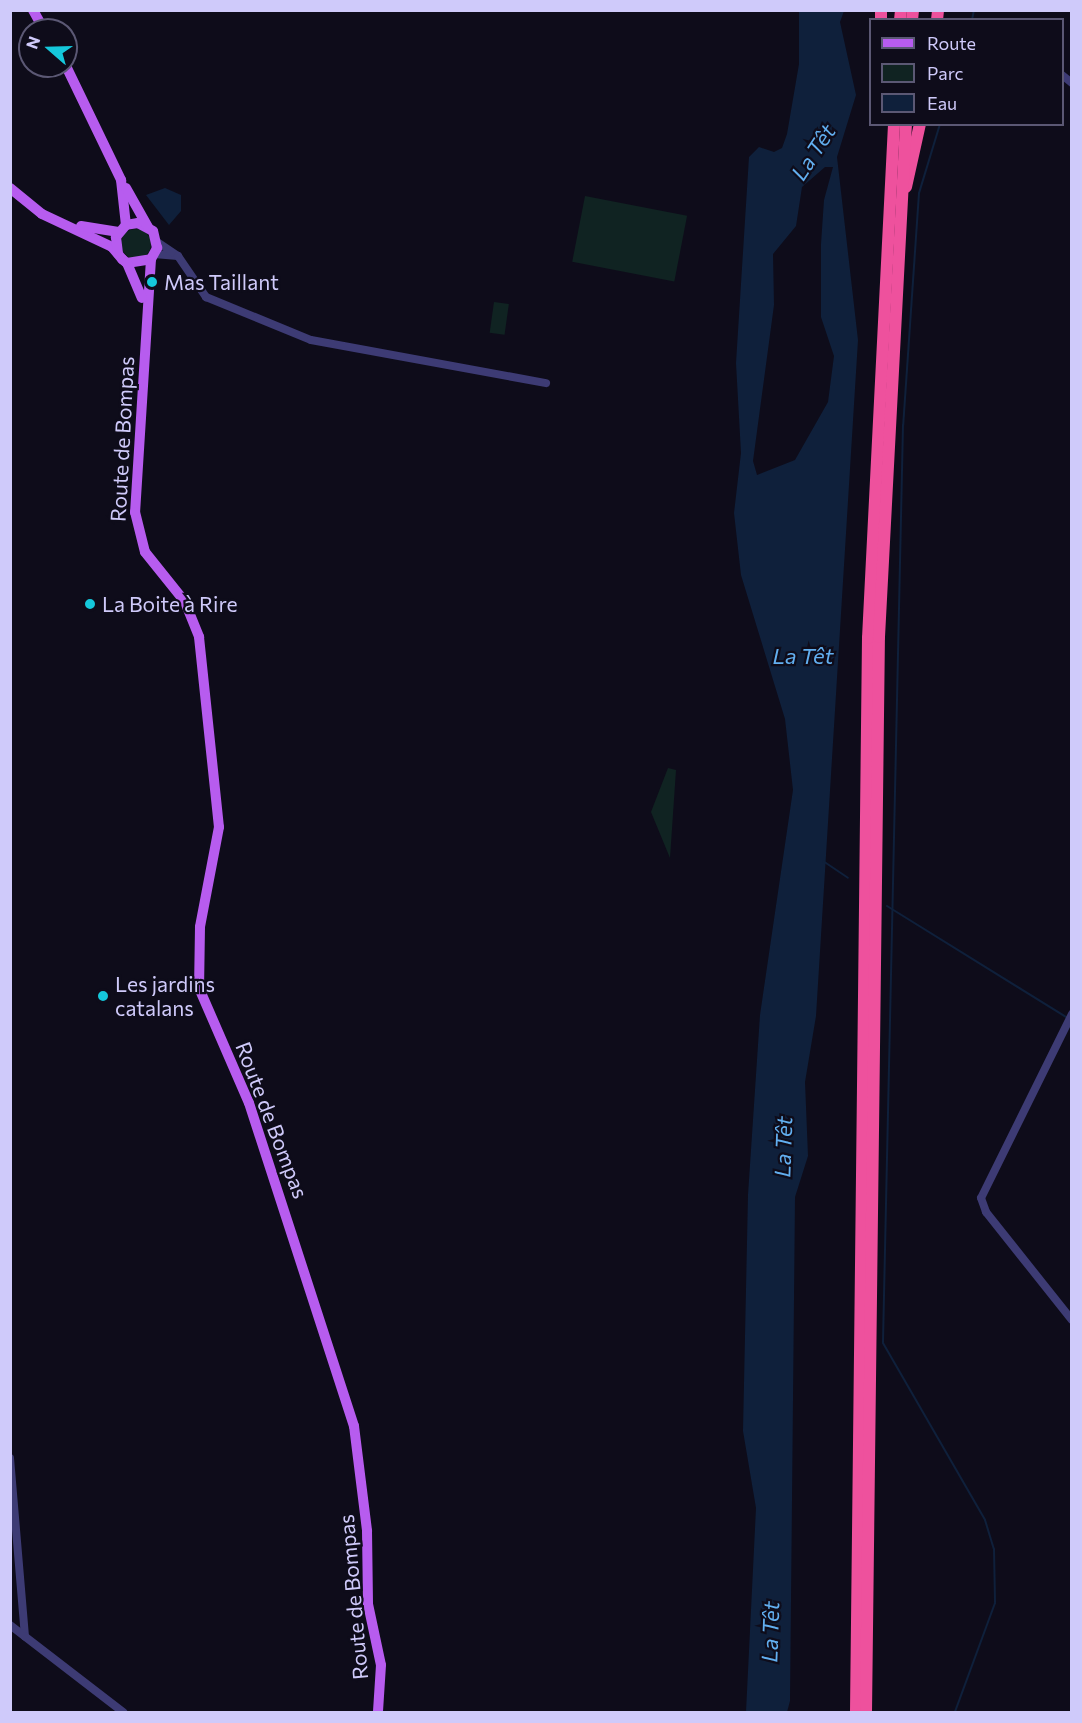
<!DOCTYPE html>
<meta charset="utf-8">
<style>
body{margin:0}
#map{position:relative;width:1082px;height:1723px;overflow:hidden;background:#0e0c1a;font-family:Commissioner,sans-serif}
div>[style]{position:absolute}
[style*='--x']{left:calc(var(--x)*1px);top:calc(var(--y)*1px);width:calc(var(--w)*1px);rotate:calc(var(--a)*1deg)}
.green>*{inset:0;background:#102322;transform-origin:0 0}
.round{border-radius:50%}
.water>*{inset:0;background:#0f203b}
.stream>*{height:2px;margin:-1px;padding:0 1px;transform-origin:1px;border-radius:1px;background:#0f203b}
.minor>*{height:8px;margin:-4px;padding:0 4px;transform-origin:4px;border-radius:4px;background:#3d3b74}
.major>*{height:10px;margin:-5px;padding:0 5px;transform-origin:5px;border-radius:5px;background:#b75cef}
.highway>*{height:12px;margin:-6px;padding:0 6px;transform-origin:6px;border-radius:6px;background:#ee519d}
.dots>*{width:16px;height:16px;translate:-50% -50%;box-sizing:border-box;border:3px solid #0e0c1a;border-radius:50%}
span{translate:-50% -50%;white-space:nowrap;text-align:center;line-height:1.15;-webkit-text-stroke:4.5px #0e0c1a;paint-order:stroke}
.poi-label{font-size:21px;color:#cfcafa}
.left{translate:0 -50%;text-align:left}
.street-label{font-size:21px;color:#cfcafa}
.water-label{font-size:22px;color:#62aff0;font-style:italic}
.frame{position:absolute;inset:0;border:12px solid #cfcafa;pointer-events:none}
.legend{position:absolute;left:869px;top:18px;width:195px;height:108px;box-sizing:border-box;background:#0e0c1a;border:2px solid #5b5874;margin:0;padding:8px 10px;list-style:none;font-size:18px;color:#cfcafa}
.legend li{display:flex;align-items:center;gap:12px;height:30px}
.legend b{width:30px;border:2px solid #5b5874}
.north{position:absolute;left:18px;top:18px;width:60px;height:60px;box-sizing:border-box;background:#0e0c1a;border:2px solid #5b5874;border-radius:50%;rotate:290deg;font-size:16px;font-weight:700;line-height:24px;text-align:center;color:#cfcafa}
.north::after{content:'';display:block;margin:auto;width:21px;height:27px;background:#15c8db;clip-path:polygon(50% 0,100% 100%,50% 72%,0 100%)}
</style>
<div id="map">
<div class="green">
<div style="left:585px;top:196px;width:104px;height:67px;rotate:11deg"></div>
<div class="round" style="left:121px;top:229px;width:30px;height:30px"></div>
<div style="left:494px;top:302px;width:15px;height:31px;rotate:8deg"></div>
<div style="clip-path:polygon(668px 768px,676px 770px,670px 858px,651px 812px)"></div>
</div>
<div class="water">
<div style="clip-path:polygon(evenodd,799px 11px,844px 11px,840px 22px,856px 95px,837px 157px,858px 340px,816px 1016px,805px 1082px,808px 1156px,795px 1197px,790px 1701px,787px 1712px,746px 1712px,756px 1508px,743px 1431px,748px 1195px,760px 1015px,793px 790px,785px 719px,741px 575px,734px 513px,741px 453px,736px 363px,749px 157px,759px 147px,774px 152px,782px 148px,787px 134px,799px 64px,799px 11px,825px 167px,833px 167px,824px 200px,821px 244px,821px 317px,834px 356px,828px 402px,795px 460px,757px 475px,753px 461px,774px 305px,773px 254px,796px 226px,802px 187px,825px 167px)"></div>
<div style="clip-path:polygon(165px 188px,181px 195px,181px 211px,169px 225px,146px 195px)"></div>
</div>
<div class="stream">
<div style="--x:972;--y:20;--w:10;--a:-79"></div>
<div style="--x:940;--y:124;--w:72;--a:106.9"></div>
<div style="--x:919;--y:193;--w:233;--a:93.9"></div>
<div style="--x:903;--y:425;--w:918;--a:91.25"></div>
<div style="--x:883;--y:1343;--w:204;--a:60"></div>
<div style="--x:985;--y:1520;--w:30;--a:73"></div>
<div style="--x:994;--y:1549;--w:54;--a:88.9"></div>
<div style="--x:995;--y:1603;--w:116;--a:110.2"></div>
<div style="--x:823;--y:861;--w:30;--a:34"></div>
<div style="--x:887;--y:906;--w:211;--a:31.8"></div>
</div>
<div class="minor">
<div style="--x:1062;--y:75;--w:13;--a:39"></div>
<div style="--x:154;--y:254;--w:24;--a:5"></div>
<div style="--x:178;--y:256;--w:25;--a:-146"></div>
<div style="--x:178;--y:256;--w:50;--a:55.7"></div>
<div style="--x:206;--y:297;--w:113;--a:22.3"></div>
<div style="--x:311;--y:340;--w:239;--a:10.4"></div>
<div style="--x:1072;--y:1014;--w:205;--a:116.3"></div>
<div style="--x:981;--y:1198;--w:15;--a:70"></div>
<div style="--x:986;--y:1212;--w:138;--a:51.5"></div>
<div style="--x:10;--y:1458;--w:179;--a:85.2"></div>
<div style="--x:10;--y:1625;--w:143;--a:37.6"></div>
</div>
<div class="major">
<div style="--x:33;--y:10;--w:23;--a:61"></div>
<div style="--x:66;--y:66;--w:127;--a:64.2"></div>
<div style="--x:121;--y:180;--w:45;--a:83.7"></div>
<div style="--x:10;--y:188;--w:41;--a:39.1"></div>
<div style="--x:42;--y:214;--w:77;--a:25.2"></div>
<div style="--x:112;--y:247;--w:16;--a:50"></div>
<div style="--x:122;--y:259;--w:6;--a:39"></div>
<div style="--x:127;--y:263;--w:24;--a:-9"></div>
<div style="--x:151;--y:259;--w:13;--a:-61"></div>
<div style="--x:157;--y:248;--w:17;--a:-103"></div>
<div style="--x:153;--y:231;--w:17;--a:-152"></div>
<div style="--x:138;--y:223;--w:12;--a:171"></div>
<div style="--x:126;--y:225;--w:16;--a:130"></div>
<div style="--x:116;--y:237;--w:17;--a:83"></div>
<div style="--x:126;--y:188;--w:45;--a:60.6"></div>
<div style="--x:81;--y:226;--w:38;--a:9"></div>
<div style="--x:151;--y:259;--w:254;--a:93.6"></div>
<div style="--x:135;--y:512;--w:41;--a:76"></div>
<div style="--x:145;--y:552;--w:64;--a:51.3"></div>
<div style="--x:185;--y:602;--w:38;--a:68"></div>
<div style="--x:199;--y:637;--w:191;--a:84"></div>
<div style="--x:219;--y:827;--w:102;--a:100.8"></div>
<div style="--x:200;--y:927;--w:61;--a:90.9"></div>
<div style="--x:199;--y:988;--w:125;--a:66.5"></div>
<div style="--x:249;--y:1103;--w:340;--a:72"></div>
<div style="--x:354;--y:1426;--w:106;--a:82.9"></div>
<div style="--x:367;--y:1531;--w:73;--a:89.2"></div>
<div style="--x:368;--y:1604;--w:62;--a:78"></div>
<div style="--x:381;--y:1665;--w:47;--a:93.7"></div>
<div style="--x:127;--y:263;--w:38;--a:67"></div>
</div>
<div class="highway">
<div style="--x:881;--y:10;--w:10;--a:90"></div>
<div style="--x:900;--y:20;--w:10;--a:-84"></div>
<div style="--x:912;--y:20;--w:10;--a:-84"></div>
<div style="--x:937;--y:20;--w:10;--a:-84"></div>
<div style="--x:906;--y:187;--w:65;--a:-77.5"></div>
<div style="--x:856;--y:1712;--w:1074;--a:-89.36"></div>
<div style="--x:868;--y:638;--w:515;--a:-87.1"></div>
<div style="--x:866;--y:1712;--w:1075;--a:-89.31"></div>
<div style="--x:879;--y:637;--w:514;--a:-86.99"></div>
</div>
<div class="dots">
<div style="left:152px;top:282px;background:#15c8db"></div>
<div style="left:90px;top:604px;background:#15c8db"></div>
<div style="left:103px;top:996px;background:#15c8db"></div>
</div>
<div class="poi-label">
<span class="left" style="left:164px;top:282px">Mas Taillant</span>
<span class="left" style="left:102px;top:604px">La Boite à Rire</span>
<span class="left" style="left:115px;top:996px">Les jardins<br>catalans</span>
</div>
<div class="street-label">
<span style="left:122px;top:439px;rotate:-87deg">Route de Bompas</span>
<span style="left:272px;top:1120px;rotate:69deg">Route de Bompas</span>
<span style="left:353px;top:1597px;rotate:-95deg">Route de Bompas</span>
</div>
<div class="water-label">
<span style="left:813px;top:152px;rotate:-57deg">La Têt</span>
<span style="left:803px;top:656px">La Têt</span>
<span style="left:783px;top:1147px;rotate:-88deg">La Têt</span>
<span style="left:770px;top:1632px;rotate:-88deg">La Têt</span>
</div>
<div class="frame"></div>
<ul class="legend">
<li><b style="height:8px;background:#b75cef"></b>Route</li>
<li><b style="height:16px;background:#102322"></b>Parc</li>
<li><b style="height:16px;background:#0f203b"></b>Eau</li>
</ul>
<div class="north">N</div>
</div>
